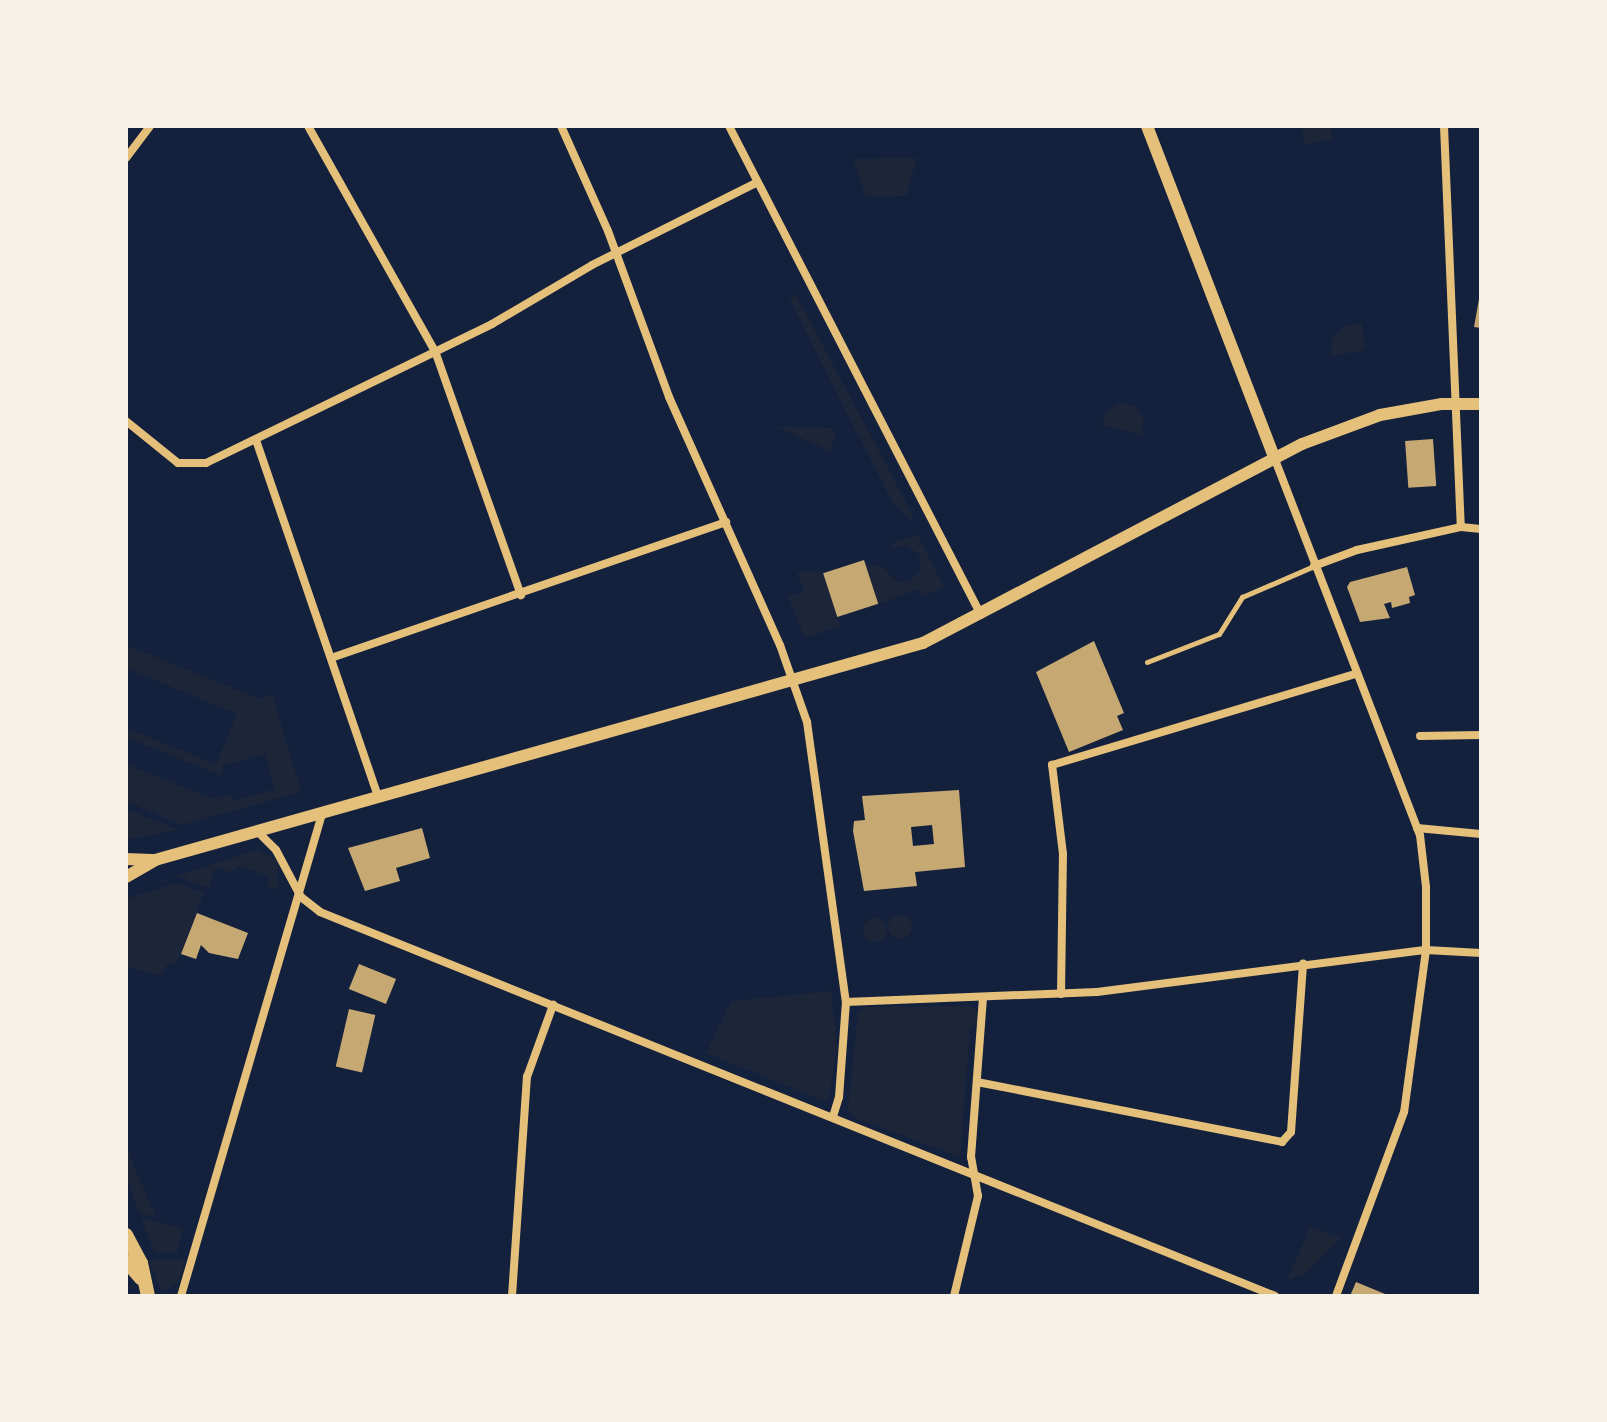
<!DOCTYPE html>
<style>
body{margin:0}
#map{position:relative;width:1607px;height:1422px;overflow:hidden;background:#14213d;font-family:Montserrat,sans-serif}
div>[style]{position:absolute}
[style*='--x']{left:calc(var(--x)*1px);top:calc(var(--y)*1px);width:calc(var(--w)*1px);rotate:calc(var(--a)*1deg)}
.green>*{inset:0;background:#1d2539}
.round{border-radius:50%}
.building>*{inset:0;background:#c6a872;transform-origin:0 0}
.service>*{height:5px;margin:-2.5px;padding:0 2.5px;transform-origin:2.5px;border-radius:2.5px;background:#e5c07b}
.minor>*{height:8px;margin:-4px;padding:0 4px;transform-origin:4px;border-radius:4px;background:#e5c07b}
.tertiary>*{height:12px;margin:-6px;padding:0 6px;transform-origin:6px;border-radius:6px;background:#e5c07b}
.primary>*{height:14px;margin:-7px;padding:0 7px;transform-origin:7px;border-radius:7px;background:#e5c07b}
span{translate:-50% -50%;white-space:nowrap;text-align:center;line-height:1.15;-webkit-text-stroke:6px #f6f1e7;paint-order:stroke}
.frame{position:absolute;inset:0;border:128px solid #f6f1e7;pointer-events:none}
</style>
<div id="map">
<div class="green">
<div style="clip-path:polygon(1302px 126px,1331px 126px,1332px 140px,1304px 144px)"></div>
<div style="clip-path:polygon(917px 158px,906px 196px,866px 197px,853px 159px)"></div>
<div style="clip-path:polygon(795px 293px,912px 513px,912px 521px,893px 504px,790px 300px)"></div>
<div style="clip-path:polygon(1362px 323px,1365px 350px,1331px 356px,1332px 337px,1345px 326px)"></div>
<div style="clip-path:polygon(1120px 403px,1135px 406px,1144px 420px,1141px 435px,1102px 425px,1105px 412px)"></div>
<div style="clip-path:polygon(777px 427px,832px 428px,836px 433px,830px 451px)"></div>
<div style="clip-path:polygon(918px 535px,944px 587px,922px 596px,919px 589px,878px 604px,866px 565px,883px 567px,898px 583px,909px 582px,921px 570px,919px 554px,906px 545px,891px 548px,896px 541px)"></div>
<div style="clip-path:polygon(822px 571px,840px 626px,805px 638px,788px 597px,804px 591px,797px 572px)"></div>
<div style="clip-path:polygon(126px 645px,260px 699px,272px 694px,301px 792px,182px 825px,126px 801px,126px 764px,213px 799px,231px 794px,233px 801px,275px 789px,265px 754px,223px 765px,222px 776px,126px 737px,126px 728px,216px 764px,237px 714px,126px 668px)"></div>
<div style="clip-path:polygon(126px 809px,166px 825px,179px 830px,126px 840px)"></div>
<div style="clip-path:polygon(257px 850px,276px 859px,279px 890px,267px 886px,270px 877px,240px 866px,230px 872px,216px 867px,208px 888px,179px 877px,126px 893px)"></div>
<div style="clip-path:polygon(177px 883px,204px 893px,176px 965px,168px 963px,161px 976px,126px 966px,126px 899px)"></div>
<div class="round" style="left:888px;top:915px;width:24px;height:24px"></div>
<div class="round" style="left:863px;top:918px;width:24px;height:24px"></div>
<div style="clip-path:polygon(831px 991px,837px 1048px,829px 1098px,824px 1101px,706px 1053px,731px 1001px)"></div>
<div style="clip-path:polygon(970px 1006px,976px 1010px,979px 1023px,970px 1028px,960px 1157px,853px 1117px,848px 1109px,858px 1012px,865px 1007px)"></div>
<div style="clip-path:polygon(126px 1147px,156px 1217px,139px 1213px,126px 1177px)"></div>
<div style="clip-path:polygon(141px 1218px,183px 1228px,177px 1253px,154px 1252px)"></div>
<div style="clip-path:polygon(1310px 1227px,1341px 1238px,1304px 1275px,1287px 1280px)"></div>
<div style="clip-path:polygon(186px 1259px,178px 1283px,162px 1292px,148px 1260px)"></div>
</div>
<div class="building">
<div style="clip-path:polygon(1481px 288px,1481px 328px,1474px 327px)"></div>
<div style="left:1433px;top:439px;width:47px;height:28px;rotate:86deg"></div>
<div style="left:864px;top:560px;width:46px;height:43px;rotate:72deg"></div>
<div style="clip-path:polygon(1407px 567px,1415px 595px,1409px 597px,1410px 603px,1392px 608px,1391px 602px,1384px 604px,1390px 618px,1360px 622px,1347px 587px,1350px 582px)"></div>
<div style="clip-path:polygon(1094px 641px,1124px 713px,1117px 716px,1123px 730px,1069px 752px,1036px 672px)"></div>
<div style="clip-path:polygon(evenodd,959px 790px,965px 867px,915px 872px,917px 886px,864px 891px,853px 831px,854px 821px,865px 820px,862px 796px,959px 790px,932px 825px,934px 844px,913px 846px,911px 827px,932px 825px)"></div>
<div style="clip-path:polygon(422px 828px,430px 858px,396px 868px,400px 881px,365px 891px,348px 848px)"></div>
<div style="clip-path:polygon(197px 913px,248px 933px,238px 959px,209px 953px,201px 945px,196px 959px,181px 954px)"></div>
<div style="left:359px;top:964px;width:40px;height:27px;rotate:22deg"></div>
<div style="left:349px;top:1009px;width:27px;height:59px;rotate:13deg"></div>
<div style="clip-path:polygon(1356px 1282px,1390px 1296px,1350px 1296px)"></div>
</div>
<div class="service">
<div style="--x:1147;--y:662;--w:77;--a:-21.3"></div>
<div style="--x:1219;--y:634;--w:44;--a:-58.1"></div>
<div style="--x:1242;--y:597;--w:78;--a:-23.3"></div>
</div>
<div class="minor">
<div style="--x:308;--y:126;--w:258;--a:60.6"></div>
<div style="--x:435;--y:351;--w:259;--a:70.6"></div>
<div style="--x:561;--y:126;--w:115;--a:65.9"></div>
<div style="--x:608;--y:231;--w:177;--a:69.8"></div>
<div style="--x:669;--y:397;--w:272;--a:65.9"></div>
<div style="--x:780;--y:645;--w:82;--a:70.7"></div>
<div style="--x:807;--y:722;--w:283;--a:82.1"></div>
<div style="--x:846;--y:1002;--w:95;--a:94.2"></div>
<div style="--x:839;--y:1097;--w:21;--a:107"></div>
<div style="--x:729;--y:126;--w:550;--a:62.74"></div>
<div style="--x:1444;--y:126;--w:401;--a:87.6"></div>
<div style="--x:126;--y:158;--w:40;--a:-53"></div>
<div style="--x:126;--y:421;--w:67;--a:38.9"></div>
<div style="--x:178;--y:463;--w:28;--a:0"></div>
<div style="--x:206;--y:463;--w:318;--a:-25.9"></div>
<div style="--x:492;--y:324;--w:116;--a:-30.5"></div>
<div style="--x:592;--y:265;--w:183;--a:-26.6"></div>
<div style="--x:256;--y:440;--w:377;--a:71.1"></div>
<div style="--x:1274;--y:457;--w:405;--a:68.9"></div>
<div style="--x:1420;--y:835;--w:52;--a:83.4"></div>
<div style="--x:1426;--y:887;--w:63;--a:90"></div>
<div style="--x:1426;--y:950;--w:163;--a:97.7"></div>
<div style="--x:1404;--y:1112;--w:196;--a:110.3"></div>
<div style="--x:1314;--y:566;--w:46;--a:-20.4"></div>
<div style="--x:1357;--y:550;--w:107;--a:-12.5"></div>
<div style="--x:1461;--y:527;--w:20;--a:6"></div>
<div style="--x:331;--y:658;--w:418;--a:-19"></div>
<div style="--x:1420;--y:736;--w:61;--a:-0.9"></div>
<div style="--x:1417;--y:828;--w:64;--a:5.4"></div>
<div style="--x:258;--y:832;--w:25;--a:45"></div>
<div style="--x:276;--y:850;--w:53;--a:62"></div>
<div style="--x:301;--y:897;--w:24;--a:38"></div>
<div style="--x:320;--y:912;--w:1029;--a:21.9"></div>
<div style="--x:1061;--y:994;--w:140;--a:-89.2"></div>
<div style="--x:1063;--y:854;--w:90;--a:-97"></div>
<div style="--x:1052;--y:765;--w:316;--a:-16.7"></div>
<div style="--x:846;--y:1002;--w:251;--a:-2.3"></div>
<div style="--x:1097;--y:992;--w:332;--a:-7.3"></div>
<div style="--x:1426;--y:950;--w:55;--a:3.1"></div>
<div style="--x:977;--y:1082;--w:311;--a:11.1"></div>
<div style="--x:1282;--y:1142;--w:13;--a:-48"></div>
<div style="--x:1291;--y:1132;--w:169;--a:-85.9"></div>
<div style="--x:181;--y:1296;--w:502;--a:-73.69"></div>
<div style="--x:512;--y:1296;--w:220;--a:-86.1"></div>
<div style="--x:527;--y:1077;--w:77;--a:-70.1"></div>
<div style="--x:954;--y:1296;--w:103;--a:-76.5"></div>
<div style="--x:978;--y:1196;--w:40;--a:-100"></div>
<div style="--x:971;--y:1157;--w:159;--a:-85.7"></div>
</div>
<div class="tertiary">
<div style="--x:1147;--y:126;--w:355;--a:69"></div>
<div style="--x:126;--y:859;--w:26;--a:2"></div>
<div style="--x:126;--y:877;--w:34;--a:-30"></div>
<div style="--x:155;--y:860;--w:798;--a:-15.78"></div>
<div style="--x:923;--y:643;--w:428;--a:-27.7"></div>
<div style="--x:1302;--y:444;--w:83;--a:-20.4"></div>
<div style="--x:1380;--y:415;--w:63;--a:-10.1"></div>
<div style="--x:1442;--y:404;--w:39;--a:0"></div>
</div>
<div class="primary">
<div style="--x:126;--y:1235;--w:32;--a:62"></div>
<div style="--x:141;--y:1263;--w:34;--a:78"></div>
<div style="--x:126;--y:1261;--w:23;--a:49"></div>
</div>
<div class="frame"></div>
</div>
